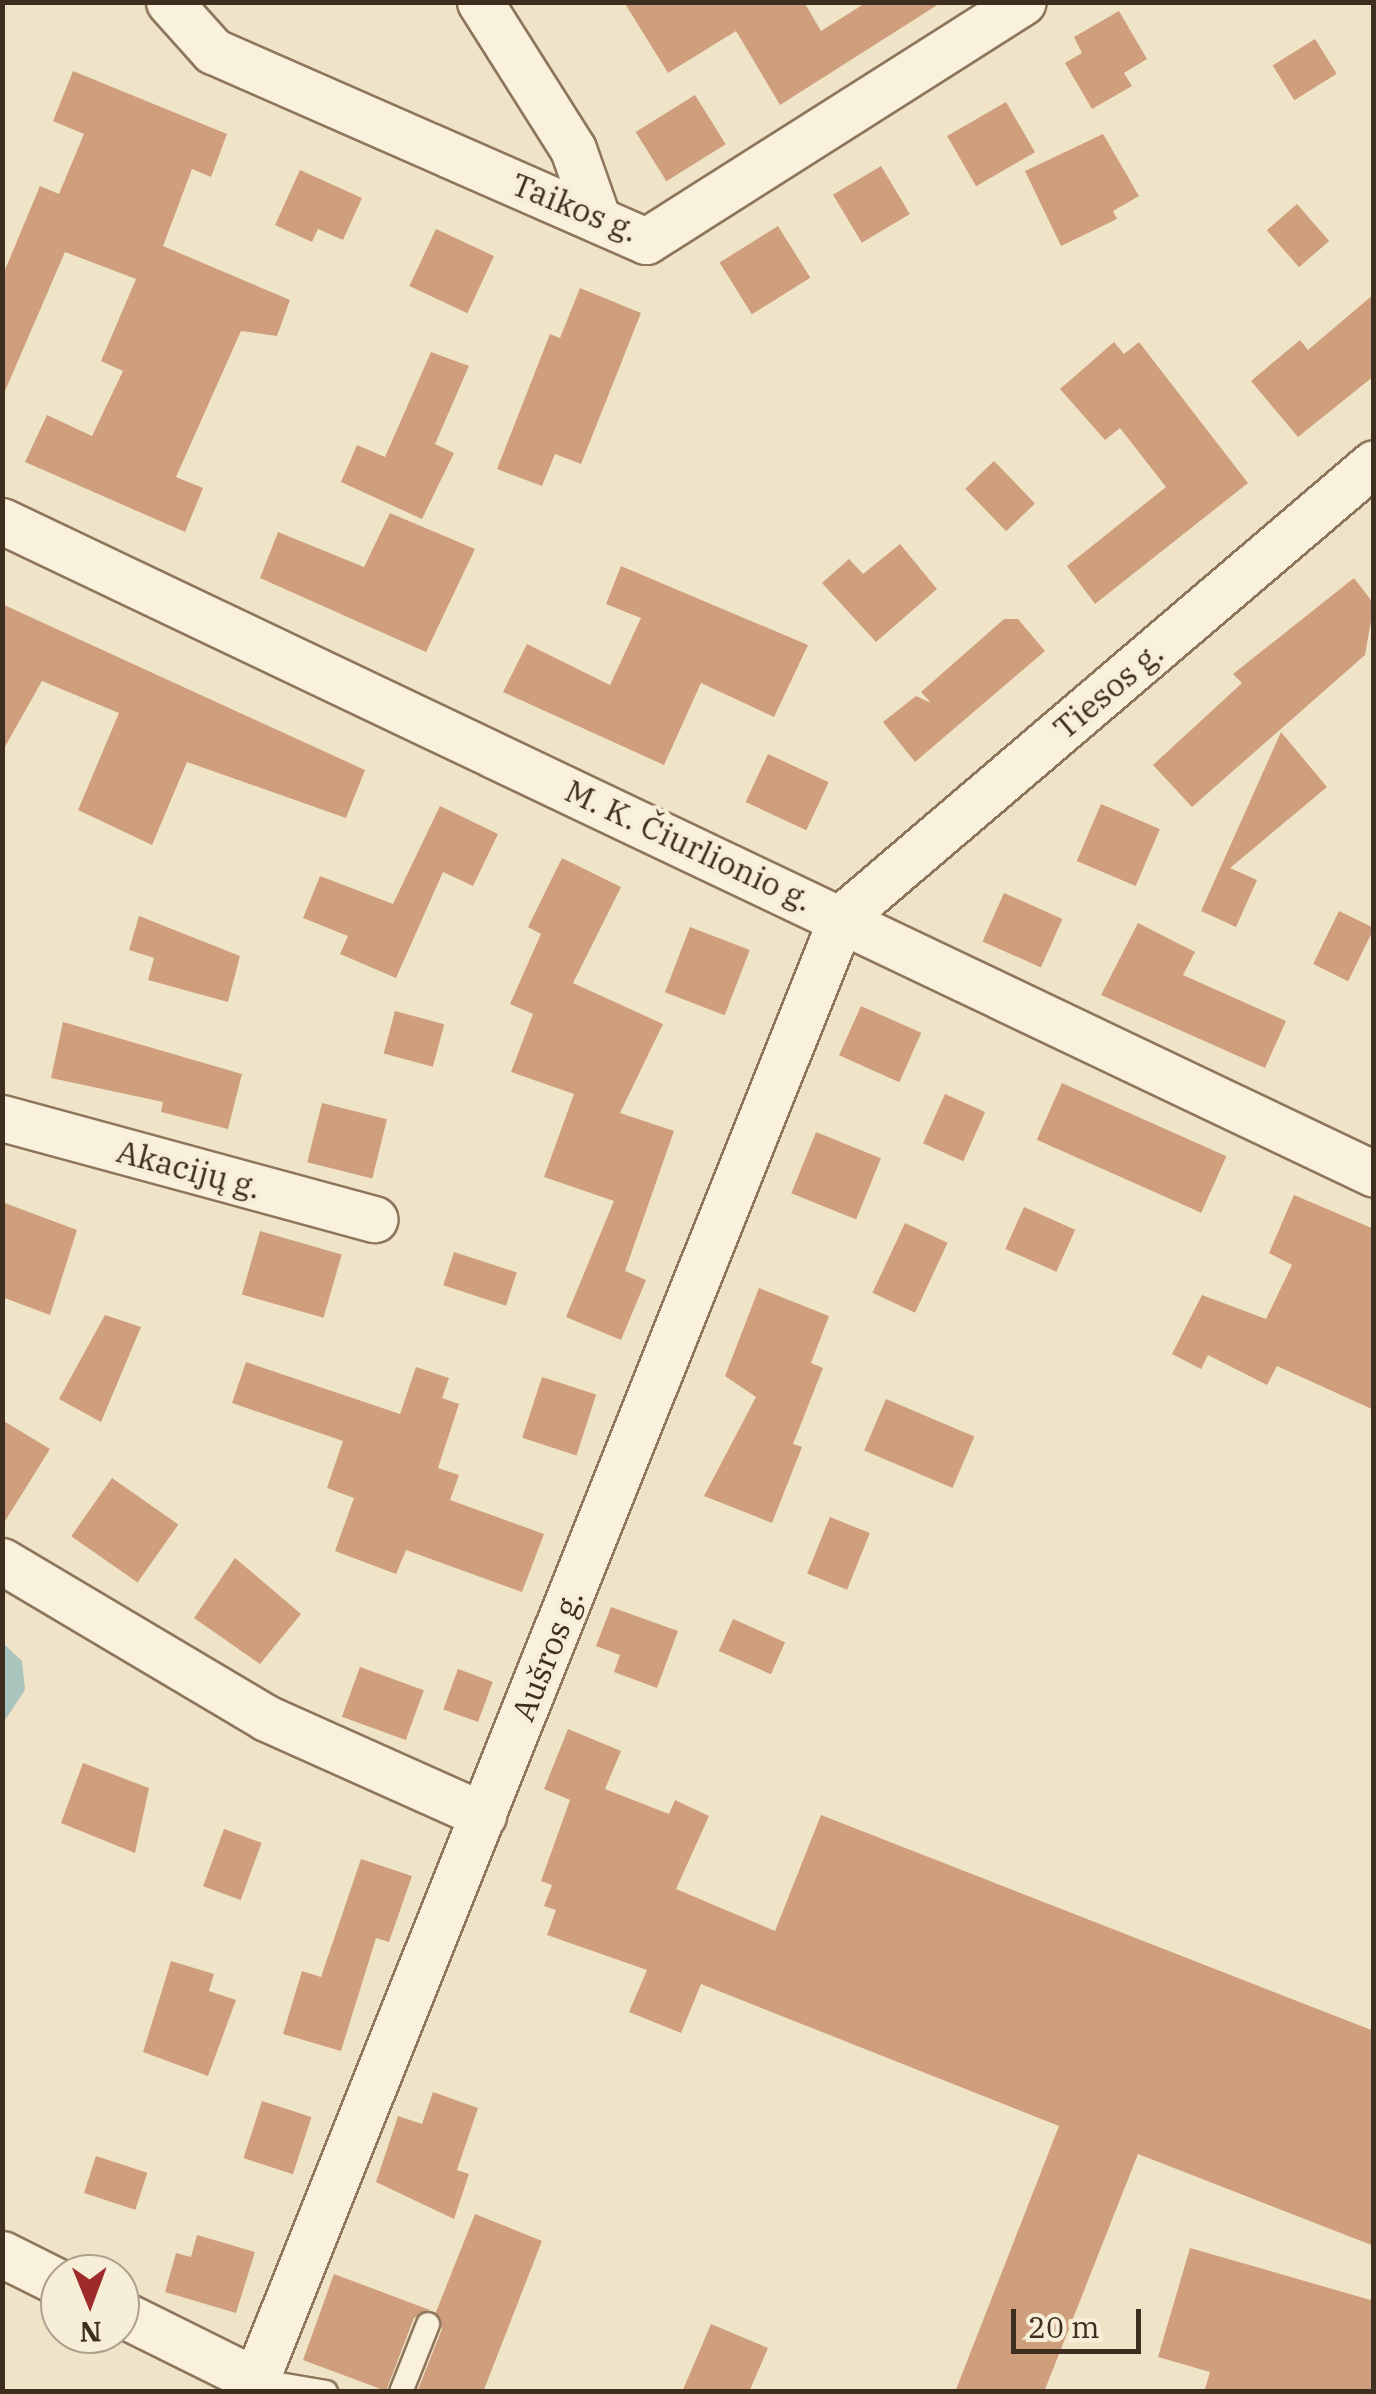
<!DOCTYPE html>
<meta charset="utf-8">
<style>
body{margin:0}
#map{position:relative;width:1376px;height:2394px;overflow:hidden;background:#f0e4c8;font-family:"IBM Plex Serif",serif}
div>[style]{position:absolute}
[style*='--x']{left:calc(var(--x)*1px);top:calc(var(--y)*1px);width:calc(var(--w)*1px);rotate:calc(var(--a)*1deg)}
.water>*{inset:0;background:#a9c4bc}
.building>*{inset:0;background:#cf9f7d;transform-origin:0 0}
.roads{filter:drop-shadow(2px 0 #8d765c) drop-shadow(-2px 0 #8d765c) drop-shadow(0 2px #8d765c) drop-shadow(0 -2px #8d765c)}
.service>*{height:22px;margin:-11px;padding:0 11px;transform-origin:11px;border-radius:11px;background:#faf1dc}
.minor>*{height:45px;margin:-22.5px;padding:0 22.5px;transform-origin:22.5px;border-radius:22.5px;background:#faf1dc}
span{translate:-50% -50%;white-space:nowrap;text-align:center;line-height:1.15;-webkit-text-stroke:8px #f7eed8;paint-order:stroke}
.street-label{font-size:32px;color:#3d2e20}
.frame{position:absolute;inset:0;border:5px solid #3d2e20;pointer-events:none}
.north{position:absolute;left:40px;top:2254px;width:100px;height:100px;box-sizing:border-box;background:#f7eed8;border:2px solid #ada18e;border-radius:50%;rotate:179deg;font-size:28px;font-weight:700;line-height:40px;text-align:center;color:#3d2e20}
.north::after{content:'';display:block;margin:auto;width:35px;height:45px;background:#9e2a2b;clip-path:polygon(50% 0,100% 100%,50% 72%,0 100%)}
.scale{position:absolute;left:1011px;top:2309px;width:130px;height:45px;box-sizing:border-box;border:5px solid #3d2e20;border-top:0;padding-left:12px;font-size:30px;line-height:35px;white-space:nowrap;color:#3d2e20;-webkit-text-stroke:8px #f7eed8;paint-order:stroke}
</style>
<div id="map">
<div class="water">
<div style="clip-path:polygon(3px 1643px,22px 1661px,25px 1690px,3px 1723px)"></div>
</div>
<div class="building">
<div style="clip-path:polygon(624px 2px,804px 2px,821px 31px,867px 2px,942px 2px,780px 105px,736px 31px,668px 73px)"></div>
<div style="clip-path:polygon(1119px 11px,1147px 59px,1124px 73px,1132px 86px,1092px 109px,1065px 63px,1082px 53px,1074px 37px)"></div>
<div style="left:1315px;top:39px;width:41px;height:50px;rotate:58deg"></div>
<div style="clip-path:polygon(73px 71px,227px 134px,211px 177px,192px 169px,163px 246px,290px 300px,277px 336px,241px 331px,176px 477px,203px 488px,185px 532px,25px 462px,47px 415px,92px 436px,123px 371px,101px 361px,136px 279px,65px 252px,2px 398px,2px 277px,40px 186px,59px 194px,84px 134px,53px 121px)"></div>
<div style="left:695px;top:95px;width:58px;height:70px;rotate:58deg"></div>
<div style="left:1006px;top:102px;width:58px;height:68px;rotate:60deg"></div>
<div style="clip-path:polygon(1103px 134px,1139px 196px,1113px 211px,1117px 219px,1061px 246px,1025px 171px)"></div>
<div style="left:881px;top:166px;width:56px;height:56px;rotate:59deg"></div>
<div style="clip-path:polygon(300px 170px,362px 198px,343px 240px,318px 229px,312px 242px,275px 225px)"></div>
<div style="left:1297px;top:204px;width:49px;height:40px;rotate:49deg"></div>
<div style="left:778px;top:226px;width:61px;height:69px;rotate:58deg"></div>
<div style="left:436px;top:229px;width:64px;height:63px;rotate:25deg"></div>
<div style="clip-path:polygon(580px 288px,641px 313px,581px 464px,555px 454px,542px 486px,497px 469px,550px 334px,560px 338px)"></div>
<div style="clip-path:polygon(1374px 294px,1374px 376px,1298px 437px,1251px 381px,1300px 340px,1308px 350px)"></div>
<div style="clip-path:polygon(1114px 342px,1124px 354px,1139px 342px,1248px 483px,1095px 604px,1067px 566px,1166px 487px,1120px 428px,1105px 440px,1060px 389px)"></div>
<div style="clip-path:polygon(431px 352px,469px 366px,435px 444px,454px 453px,422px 519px,341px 482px,357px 445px,385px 457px)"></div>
<div style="left:994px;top:461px;width:59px;height:40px;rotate:46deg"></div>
<div style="clip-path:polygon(390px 513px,475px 549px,426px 652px,260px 578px,278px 532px,364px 567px)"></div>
<div style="clip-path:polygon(900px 544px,937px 589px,876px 642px,822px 583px,849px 559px,863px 574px)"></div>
<div style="clip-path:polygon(621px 566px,808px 645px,774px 717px,701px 683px,664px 765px,503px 692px,527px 644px,610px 685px,641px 618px,606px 604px)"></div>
<div style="clip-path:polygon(1354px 578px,1374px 604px,1365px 655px,1192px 807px,1153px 765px,1242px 683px,1233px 674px)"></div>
<div style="clip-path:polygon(2px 604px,365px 770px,346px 818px,187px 762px,152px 845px,78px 810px,119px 713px,42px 681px,2px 752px)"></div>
<div style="clip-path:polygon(1004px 619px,1018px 619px,1045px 651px,915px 762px,883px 722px,916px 696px,931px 703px,921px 692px)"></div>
<div style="clip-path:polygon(1281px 732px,1327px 787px,1230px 868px,1257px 880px,1236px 927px,1201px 911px)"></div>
<div style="left:768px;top:754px;width:67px;height:53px;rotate:25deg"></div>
<div style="left:1101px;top:804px;width:64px;height:62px;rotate:23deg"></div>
<div style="clip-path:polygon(440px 806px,498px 834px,473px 886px,443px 872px,396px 978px,340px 954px,348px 936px,303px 918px,320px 876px,393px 904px)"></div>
<div style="clip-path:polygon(562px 858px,621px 887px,573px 983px,663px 1024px,620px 1113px,674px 1131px,625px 1271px,646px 1280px,621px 1340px,566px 1317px,614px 1201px,544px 1177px,574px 1094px,511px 1072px,533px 1014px,510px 1004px,541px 934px,528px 927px)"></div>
<div style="left:1004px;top:893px;width:64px;height:53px;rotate:24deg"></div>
<div style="left:1339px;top:911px;width:39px;height:59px;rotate:26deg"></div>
<div style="clip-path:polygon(139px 916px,240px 956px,228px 1002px,148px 980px,154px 958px,129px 950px)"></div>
<div style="clip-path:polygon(1138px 923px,1195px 952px,1183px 975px,1286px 1021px,1265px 1068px,1101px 995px)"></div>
<div style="left:690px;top:927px;width:64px;height:70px;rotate:21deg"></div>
<div style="left:861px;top:1006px;width:66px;height:54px;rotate:24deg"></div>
<div style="left:395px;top:1011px;width:51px;height:44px;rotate:15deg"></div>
<div style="clip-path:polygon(63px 1022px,242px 1074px,228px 1129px,161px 1112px,163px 1102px,51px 1078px)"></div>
<div style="left:1062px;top:1083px;width:180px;height:62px;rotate:24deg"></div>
<div style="left:945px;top:1094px;width:44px;height:54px;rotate:24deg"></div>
<div style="left:322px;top:1103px;width:67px;height:61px;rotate:14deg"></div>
<div style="left:816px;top:1132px;width:70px;height:66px;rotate:22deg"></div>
<div style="clip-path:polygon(1294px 1195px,1374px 1229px,1374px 1410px,1277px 1366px,1267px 1385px,1208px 1355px,1201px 1369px,1172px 1354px,1202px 1295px,1266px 1319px,1292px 1265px,1269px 1253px)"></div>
<div style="clip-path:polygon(2px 1202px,77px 1230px,50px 1315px,2px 1297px)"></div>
<div style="left:1024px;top:1207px;width:56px;height:46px;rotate:24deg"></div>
<div style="left:905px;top:1223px;width:47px;height:77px;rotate:25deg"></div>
<div style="left:260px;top:1231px;width:85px;height:66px;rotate:16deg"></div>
<div style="left:454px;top:1252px;width:66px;height:35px;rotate:18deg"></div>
<div style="clip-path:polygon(759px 1288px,829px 1316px,811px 1363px,823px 1368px,793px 1444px,802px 1447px,772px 1523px,704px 1496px,756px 1397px,725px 1376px)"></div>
<div style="clip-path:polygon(105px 1315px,141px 1327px,101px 1422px,59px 1399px)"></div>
<div style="clip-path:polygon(246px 1362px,400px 1414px,416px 1367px,449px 1378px,442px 1398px,459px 1404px,438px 1468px,459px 1475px,450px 1500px,544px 1534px,522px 1592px,406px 1550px,396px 1574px,335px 1551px,354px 1498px,327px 1488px,343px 1441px,232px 1403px)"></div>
<div style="left:542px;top:1377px;width:57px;height:64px;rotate:18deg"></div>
<div style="left:886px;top:1399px;width:96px;height:56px;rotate:23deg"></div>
<div style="clip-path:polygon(2px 1420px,50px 1449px,2px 1526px)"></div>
<div style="left:112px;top:1478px;width:81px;height:71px;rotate:35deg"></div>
<div style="left:830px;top:1517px;width:43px;height:61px;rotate:22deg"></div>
<div style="clip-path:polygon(235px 1558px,301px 1614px,260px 1664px,194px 1618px)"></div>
<div style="clip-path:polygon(611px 1607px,678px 1631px,657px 1688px,614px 1672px,620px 1655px,596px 1646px)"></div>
<div style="left:733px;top:1619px;width:57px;height:35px;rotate:24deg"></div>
<div style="left:360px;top:1667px;width:68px;height:53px;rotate:20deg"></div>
<div style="left:458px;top:1669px;width:37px;height:43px;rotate:20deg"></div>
<div style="clip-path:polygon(568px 1729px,621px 1751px,605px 1789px,669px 1814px,675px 1800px,709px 1816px,676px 1889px,775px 1931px,821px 1815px,1374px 2031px,1374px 2246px,1138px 2154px,1044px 2392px,955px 2392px,1059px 2126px,701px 1984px,681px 2033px,629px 2012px,647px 1970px,547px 1935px,556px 1910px,544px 1906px,552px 1885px,541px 1881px,570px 1800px,544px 1789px)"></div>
<div style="clip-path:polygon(83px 1763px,149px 1788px,135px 1853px,61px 1823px)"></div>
<div style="left:224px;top:1829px;width:40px;height:61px;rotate:20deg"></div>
<div style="clip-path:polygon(361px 1859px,412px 1876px,389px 1942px,376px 1938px,341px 2051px,283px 2034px,302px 1971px,321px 1977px)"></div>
<div style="clip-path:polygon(171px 1961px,214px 1974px,209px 1991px,236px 2000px,208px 2076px,143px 2052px)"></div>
<div style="clip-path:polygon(433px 2092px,478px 2108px,457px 2170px,469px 2174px,454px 2219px,376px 2182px,398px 2116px,422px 2124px)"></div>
<div style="left:262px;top:2101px;width:52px;height:60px;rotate:18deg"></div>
<div style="left:96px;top:2156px;width:54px;height:39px;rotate:18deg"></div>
<div style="clip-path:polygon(475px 2214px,542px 2241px,483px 2392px,417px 2392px,442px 2329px,436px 2312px)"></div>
<div style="clip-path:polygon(197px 2235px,255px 2252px,236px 2313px,165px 2292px,176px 2253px,191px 2257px)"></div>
<div style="clip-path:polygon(1190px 2248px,1374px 2301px,1374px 2392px,1204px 2392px,1210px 2372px,1158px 2357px)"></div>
<div style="clip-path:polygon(334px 2274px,430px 2310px,414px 2318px,386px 2391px,303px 2360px)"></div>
<div style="clip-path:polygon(711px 2324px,768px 2348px,749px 2392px,682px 2392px)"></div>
</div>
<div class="roads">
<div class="service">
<div style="--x:255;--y:2380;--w:72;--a:9.6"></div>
<div style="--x:401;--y:2392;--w:73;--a:-68.3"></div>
</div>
<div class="minor">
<div style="--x:169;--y:2;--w:66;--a:48.1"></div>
<div style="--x:213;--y:51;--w:473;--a:23.7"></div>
<div style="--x:646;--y:241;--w:446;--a:-32.4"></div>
<div style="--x:480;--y:2;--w:174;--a:57.7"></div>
<div style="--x:573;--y:149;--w:75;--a:70.6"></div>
<div style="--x:2;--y:521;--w:1519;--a:25.45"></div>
<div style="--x:2;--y:1118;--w:386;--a:15.2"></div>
<div style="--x:2;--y:1561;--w:307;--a:30.7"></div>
<div style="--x:266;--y:1718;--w:238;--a:24.1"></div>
<div style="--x:2;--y:2254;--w:65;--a:26.6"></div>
<div style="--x:120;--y:2313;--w:151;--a:26.4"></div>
<div style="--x:251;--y:2392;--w:1589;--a:-68.17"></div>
<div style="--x:842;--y:917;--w:699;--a:-40.48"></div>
</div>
</div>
<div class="street-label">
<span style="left:575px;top:207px;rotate:22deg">Taikos g.</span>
<span style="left:1108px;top:690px;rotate:-40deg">Tiesos g.</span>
<span style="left:689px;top:845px;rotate:25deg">M. K. Čiurlionio g.</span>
<span style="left:189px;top:1169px;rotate:15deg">Akacijų g.</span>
<span style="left:547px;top:1655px;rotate:-68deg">Aušros g.</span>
</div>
<div class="frame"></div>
<div class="north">N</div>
<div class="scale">20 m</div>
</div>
